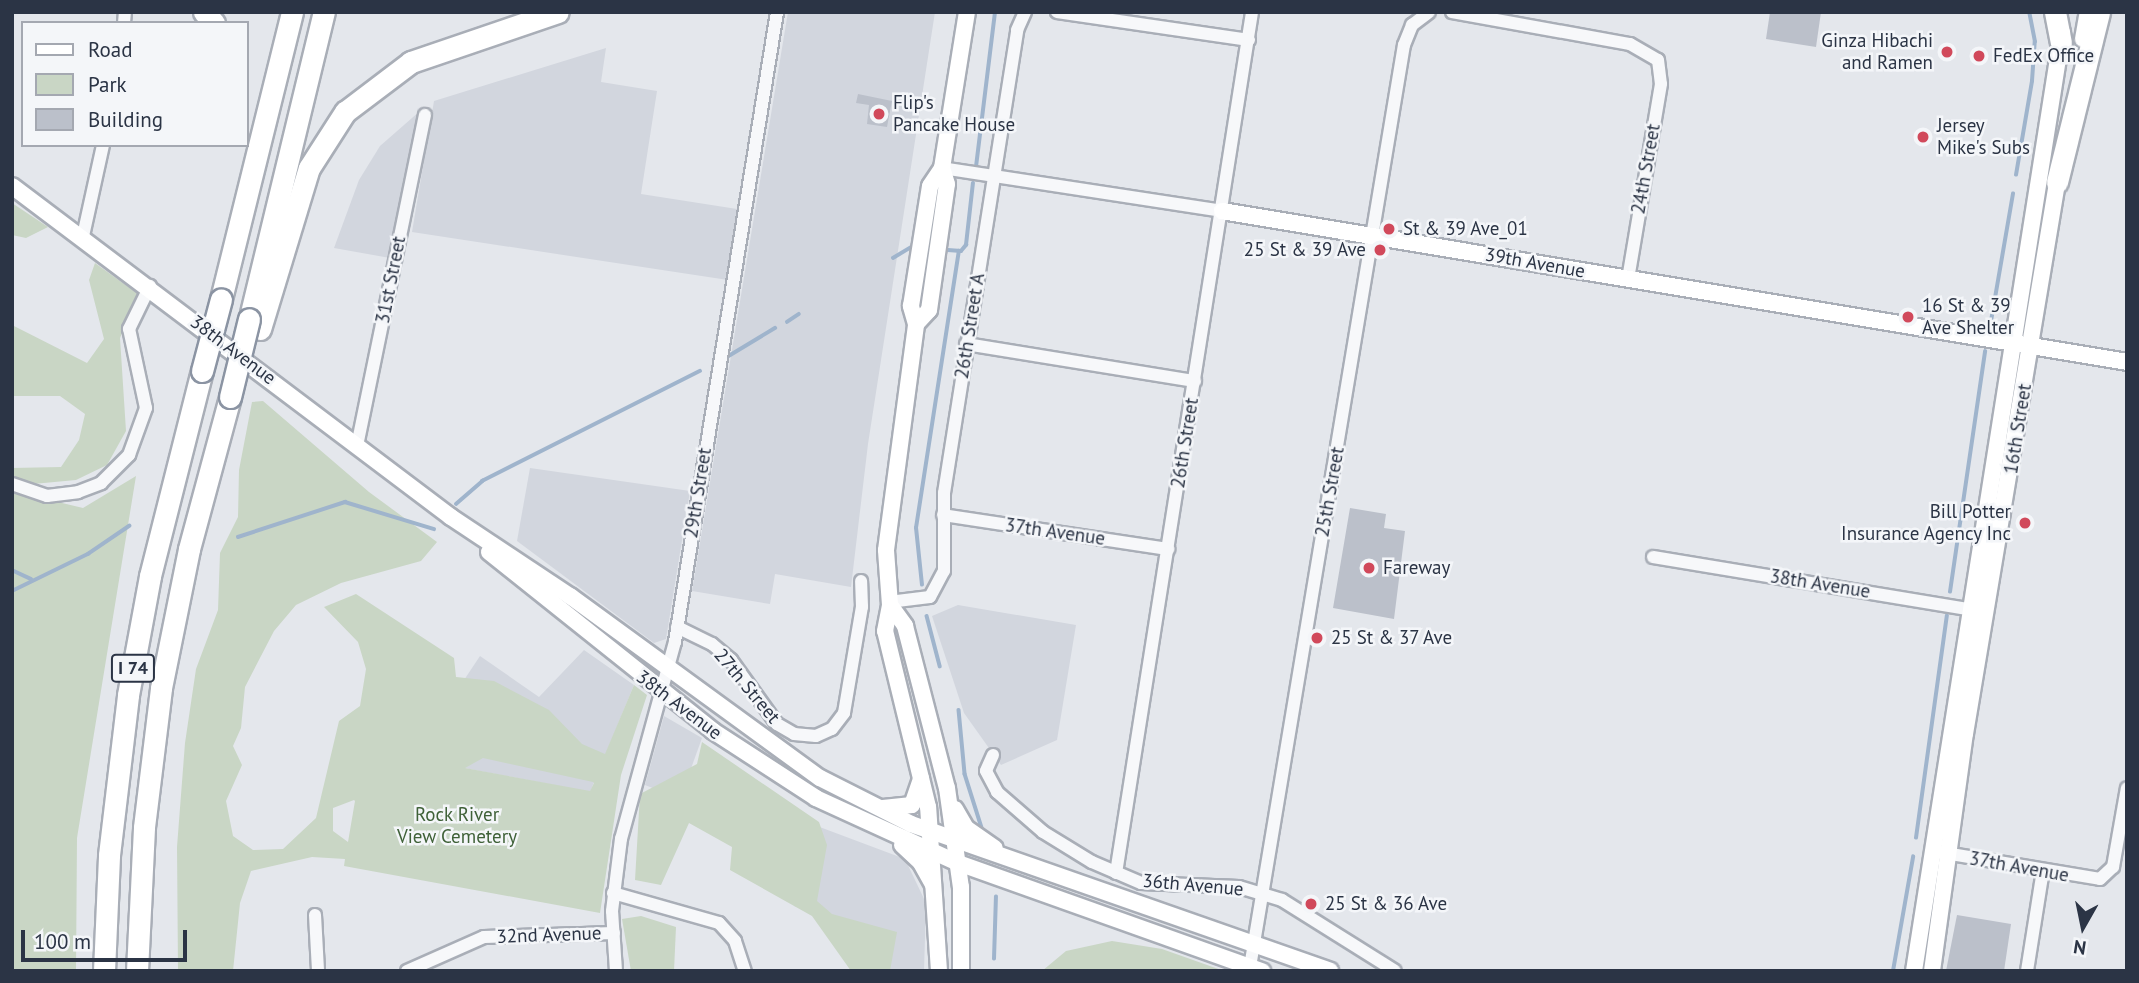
<!DOCTYPE html>
<style>
body{margin:0}
#map{position:relative;width:2139px;height:983px;overflow:hidden;background:#e4e7ec;font-family:"PT Sans",sans-serif}
div>[style]{position:absolute}
[style*='--x']{left:calc(var(--x)*1px);top:calc(var(--y)*1px);width:calc(var(--w)*1px);rotate:calc(var(--a)*1deg)}
.built>*{inset:0;background:#d2d6de}
.green>*{inset:0;background:#c9d6c5}
.stream>*{height:3.5px;margin:-1.75px;padding:0 1.75px;transform-origin:1.75px;border-radius:1.75px;background:#9fb4cc}
.building>*{inset:0;background:#bbc0ca}
.roads{filter:drop-shadow(2px 0 #a9aeb7) drop-shadow(-2px 0 #a9aeb7) drop-shadow(0 2px #a9aeb7) drop-shadow(0 -2px #a9aeb7)}
.street>*{height:12px;margin:-6px;padding:0 6px;transform-origin:6px;border-radius:6px;background:#f7f8fa}
.secondary>*{height:16px;margin:-8px;padding:0 8px;transform-origin:8px;border-radius:8px;background:#fff}
.highway>*{height:21px;margin:-10.5px;padding:0 10.5px;transform-origin:10.5px;border-radius:10.5px;background:#fff}
.bridges{filter:drop-shadow(2px 0 #8b94a3) drop-shadow(-2px 0 #8b94a3) drop-shadow(0 2px #8b94a3) drop-shadow(0 -2px #8b94a3)}
.highway-bridge>*{height:21px;margin:-10.5px;padding:0 10.5px;transform-origin:10.5px;border-radius:10.5px;background:#fff}
.dots>*{width:19px;height:19px;translate:-50% -50%;box-sizing:border-box;border:4px solid #f4f6f9;border-radius:50%}
span{translate:-50% -50%;white-space:nowrap;text-align:center;line-height:1.15;-webkit-text-stroke:5px #f4f6f9;paint-order:stroke}
.shield-label span{padding:2px 5px;background:#f4f6f9;border:2px solid;border-radius:5px;-webkit-text-stroke-width:0}
.shield-label{font-size:18px;color:#2b3445;font-weight:700}
.poi-label{font-size:19px;color:#2b3445}
.right{translate:-100% -50%;text-align:right}
.left{translate:0 -50%;text-align:left}
.street-label{font-size:19px;color:#2b3445}
.park-label{font-size:19px;color:#3f6138}
.frame{position:absolute;inset:0;border:14px solid #2b3445;pointer-events:none}
.legend{position:absolute;left:21px;top:21px;width:228px;height:126px;box-sizing:border-box;background:#f4f6f9;border:2px solid #a4a8b1;margin:0;padding:9px 12px;list-style:none;font-size:21px;color:#2b3445}
.legend li{display:flex;align-items:center;gap:14px;height:35px}
.legend b{width:35px;border:2px solid #a4a8b1}
.north{position:absolute;left:2048px;top:892px;width:70px;height:70px;-webkit-text-stroke:5px #f4f6f9;paint-order:stroke;rotate:189deg;font-size:19px;font-weight:700;line-height:28px;text-align:center;color:#2b3445}
.north::after{content:'';display:block;margin:auto;width:24px;height:32px;background:#2b3445;clip-path:polygon(50% 0,100% 100%,50% 72%,0 100%)}
.scale{position:absolute;left:21px;top:930px;width:166px;height:32px;box-sizing:border-box;border:4px solid #2b3445;border-top:0;padding-left:9px;font-size:21px;line-height:24px;white-space:nowrap;color:#2b3445;-webkit-text-stroke:5px #f4f6f9;paint-order:stroke}
</style>
<div id="map">
<div class="built">
<div style="clip-path:polygon(788px 12px,935px 12px,868px 444px,851px 587px,775px 574px,770px 604px,692px 591px)"></div>
<div style="clip-path:polygon(606px 48px,601px 82px,657px 91px,641px 194px,737px 209px,728px 280px,412px 232px,434px 101px)"></div>
<div style="clip-path:polygon(420px 111px,390px 258px,334px 248px,359px 180px,380px 146px)"></div>
<div style="clip-path:polygon(530px 468px,690px 491px,666px 639px,654px 643px,517px 541px)"></div>
<div style="clip-path:polygon(958px 605px,1076px 625px,1057px 740px,1001px 765px,964px 713px,932px 616px)"></div>
<div style="clip-path:polygon(584px 650px,634px 685px,590px 792px,412px 758px,480px 656px,539px 697px)"></div>
<div style="clip-path:polygon(664px 716px,702px 738px,680px 799px,645px 785px)"></div>
<div style="clip-path:polygon(809px 823px,905px 859px,926px 903px,924px 971px,882px 971px,887px 934px,794px 906px)"></div>
</div>
<div class="green">
<div style="clip-path:polygon(12px 203px,48px 227px,26px 238px,12px 235px)"></div>
<div style="clip-path:polygon(95px 263px,138px 294px,120px 338px,126px 431px,107px 465px,76px 480px,33px 484px,12px 475px,12px 468px,61px 467px,79px 440px,85px 414px,60px 396px,12px 396px,12px 325px,87px 363px,104px 339px,89px 280px)"></div>
<div style="clip-path:polygon(evenodd,263px 401px,369px 492px,437px 542px,421px 561px,341px 583px,296px 605px,274px 631px,245px 687px,241px 728px,233px 746px,242px 765px,226px 801px,233px 836px,253px 850px,283px 849px,316px 818px,339px 721px,360px 706px,366px 669px,358px 642px,324px 607px,356px 594px,454px 658px,456px 677px,494px 681px,549px 710px,582px 744px,605px 754px,634px 685px,647px 695px,621px 775px,600px 913px,344px 866px,345px 859px,312px 857px,251px 871px,240px 903px,233px 971px,178px 971px,177px 847px,185px 743px,196px 669px,218px 610px,220px 553px,238px 517px,239px 470px,252px 402px,263px 401px,483px 758px,593px 782px,594px 783px,590px 791px,465px 768px,483px 758px,263px 401px,354px 800px,355px 801px,348px 842px,333px 831px,333px 808px,354px 800px)"></div>
<div style="clip-path:polygon(136px 476px,77px 838px,76px 971px,12px 971px,12px 491px,83px 508px)"></div>
<div style="clip-path:polygon(702px 742px,819px 822px,827px 845px,817px 901px,832px 914px,897px 932px,890px 971px,851px 971px,812px 916px,730px 870px,732px 847px,689px 823px,661px 885px,635px 880px,640px 794px,697px 764px)"></div>
<div style="clip-path:polygon(641px 916px,676px 927px,674px 971px,631px 971px,622px 919px)"></div>
<div style="clip-path:polygon(1112px 941px,1162px 949px,1224px 971px,1042px 971px,1066px 951px)"></div>
</div>
<div class="stream">
<div style="--x:976;--y:167;--w:156;--a:-83"></div>
<div style="--x:2016;--y:175;--w:95;--a:-80.3"></div>
<div style="--x:2032;--y:81;--w:39;--a:-86"></div>
<div style="--x:2035;--y:42;--w:31;--a:-101"></div>
<div style="--x:948;--y:250;--w:13;--a:4"></div>
<div style="--x:961;--y:251;--w:8;--a:-50"></div>
<div style="--x:966;--y:245;--w:62;--a:-83.6"></div>
<div style="--x:893;--y:258;--w:23;--a:-31"></div>
<div style="--x:787;--y:322;--w:14;--a:-34"></div>
<div style="--x:1990;--y:327;--w:135;--a:-80.2"></div>
<div style="--x:727;--y:357;--w:56;--a:-31.1"></div>
<div style="--x:456;--y:504;--w:35;--a:-41"></div>
<div style="--x:482;--y:481;--w:244;--a:-26.8"></div>
<div style="--x:238;--y:537;--w:113;--a:-18.1"></div>
<div style="--x:345;--y:502;--w:93;--a:16.9"></div>
<div style="--x:12;--y:570;--w:21;--a:25"></div>
<div style="--x:922;--y:585;--w:57;--a:-96"></div>
<div style="--x:916;--y:528;--w:280;--a:-81.2"></div>
<div style="--x:12;--y:591;--w:85;--a:-26"></div>
<div style="--x:88;--y:554;--w:50;--a:-34.3"></div>
<div style="--x:1950;--y:592;--w:243;--a:-81.7"></div>
<div style="--x:927;--y:616;--w:52;--a:75.4"></div>
<div style="--x:959;--y:710;--w:64;--a:84.6"></div>
<div style="--x:965;--y:774;--w:57;--a:72.5"></div>
<div style="--x:1916;--y:838;--w:224;--a:-82.1"></div>
<div style="--x:994;--y:959;--w:62;--a:-88.2"></div>
<div style="--x:1893;--y:971;--w:116;--a:-80"></div>
</div>
<div class="building">
<div style="clip-path:polygon(1770px 12px,1821px 12px,1816px 47px,1766px 39px)"></div>
<div style="clip-path:polygon(858px 94px,892px 101px,887px 127px,867px 124px,869px 105px,856px 103px)"></div>
<div style="clip-path:polygon(1350px 508px,1386px 514px,1384px 528px,1405px 531px,1394px 619px,1333px 608px)"></div>
<div style="clip-path:polygon(1957px 915px,2011px 924px,2004px 971px,1946px 971px)"></div>
</div>
<div class="roads">
<div class="street">
<div style="--x:1057;--y:12;--w:194;--a:8.3"></div>
<div style="--x:1452;--y:12;--w:181;--a:10.2"></div>
<div style="--x:1630;--y:44;--w:32;--a:30"></div>
<div style="--x:1658;--y:60;--w:24;--a:83"></div>
<div style="--x:1661;--y:84;--w:198;--a:99.6"></div>
<div style="--x:124;--y:23;--w:11;--a:-85"></div>
<div style="--x:942;--y:168;--w:283;--a:8.7"></div>
<div style="--x:83;--y:236;--w:93;--a:-77.6"></div>
<div style="--x:966;--y:344;--w:232;--a:9.2"></div>
<div style="--x:357;--y:446;--w:338;--a:-78.4"></div>
<div style="--x:12;--y:484;--w:37;--a:19"></div>
<div style="--x:47;--y:496;--w:31;--a:-7"></div>
<div style="--x:78;--y:492;--w:25;--a:-21"></div>
<div style="--x:101;--y:483;--w:40;--a:-45"></div>
<div style="--x:129;--y:455;--w:50;--a:-70.1"></div>
<div style="--x:146;--y:408;--w:81;--a:-102.1"></div>
<div style="--x:129;--y:329;--w:48;--a:-64"></div>
<div style="--x:943;--y:515;--w:228;--a:8.6"></div>
<div style="--x:1653;--y:557;--w:331;--a:9.4"></div>
<div style="--x:889;--y:602;--w:41;--a:-7"></div>
<div style="--x:930;--y:597;--w:30;--a:-62"></div>
<div style="--x:944;--y:571;--w:78;--a:-90"></div>
<div style="--x:944;--y:493;--w:469;--a:-81"></div>
<div style="--x:1017;--y:30;--w:20;--a:-66"></div>
<div style="--x:677;--y:627;--w:39;--a:26"></div>
<div style="--x:712;--y:644;--w:25;--a:40"></div>
<div style="--x:731;--y:660;--w:79;--a:54.3"></div>
<div style="--x:777;--y:724;--w:20;--a:30"></div>
<div style="--x:794;--y:734;--w:22;--a:5"></div>
<div style="--x:816;--y:736;--w:17;--a:-24"></div>
<div style="--x:832;--y:729;--w:20;--a:-53"></div>
<div style="--x:844;--y:713;--w:108;--a:-80.4"></div>
<div style="--x:862;--y:607;--w:26;--a:-92"></div>
<div style="--x:993;--y:755;--w:17;--a:114"></div>
<div style="--x:986;--y:771;--w:24;--a:62"></div>
<div style="--x:997;--y:792;--w:61;--a:41"></div>
<div style="--x:1043;--y:832;--w:57;--a:31.5"></div>
<div style="--x:1092;--y:862;--w:53;--a:23.2"></div>
<div style="--x:1141;--y:883;--w:98;--a:2.3"></div>
<div style="--x:1239;--y:887;--w:45;--a:16.8"></div>
<div style="--x:1282;--y:900;--w:133;--a:32.1"></div>
<div style="--x:1939;--y:852;--w:163;--a:9.5"></div>
<div style="--x:2100;--y:879;--w:18;--a:-43"></div>
<div style="--x:2113;--y:867;--w:80;--a:-80"></div>
<div style="--x:1116;--y:873;--w:872;--a:-81.02"></div>
<div style="--x:613;--y:893;--w:110;--a:15.8"></div>
<div style="--x:719;--y:923;--w:24;--a:48"></div>
<div style="--x:735;--y:941;--w:32;--a:72"></div>
<div style="--x:315;--y:915;--w:56;--a:86.9"></div>
<div style="--x:1250;--y:967;--w:935;--a:-80.52"></div>
<div style="--x:1404;--y:45;--w:22;--a:-68"></div>
<div style="--x:1412;--y:25;--w:21;--a:-37"></div>
<div style="--x:407;--y:971;--w:84;--a:-23.8"></div>
<div style="--x:484;--y:937;--w:130;--a:-1.8"></div>
<div style="--x:616;--y:971;--w:60;--a:-93.8"></div>
<div style="--x:612;--y:911;--w:73;--a:-82.9"></div>
<div style="--x:621;--y:839;--w:204;--a:-74.7"></div>
<div style="--x:675;--y:642;--w:638;--a:-80.8"></div>
<div style="--x:2027;--y:971;--w:102;--a:-81"></div>
</div>
<div class="secondary">
<div style="--x:2083;--y:39;--w:27;--a:-80"></div>
<div style="--x:12;--y:186;--w:550;--a:37.02"></div>
<div style="--x:451;--y:517;--w:143;--a:33.6"></div>
<div style="--x:570;--y:596;--w:309;--a:36.1"></div>
<div style="--x:820;--y:778;--w:102;--a:26.8"></div>
<div style="--x:911;--y:824;--w:444;--a:19.3"></div>
<div style="--x:1222;--y:211;--w:918;--a:9.47"></div>
<div style="--x:916;--y:324;--w:19;--a:-47"></div>
<div style="--x:929;--y:310;--w:127;--a:-81.9"></div>
<div style="--x:947;--y:184;--w:17;--a:-107"></div>
<div style="--x:489;--y:552;--w:287;--a:38.6"></div>
<div style="--x:713;--y:731;--w:123;--a:33"></div>
<div style="--x:816;--y:798;--w:156;--a:24.6"></div>
<div style="--x:958;--y:863;--w:323;--a:19.6"></div>
<div style="--x:890;--y:605;--w:26;--a:54"></div>
<div style="--x:905;--y:626;--w:167;--a:75.5"></div>
<div style="--x:947;--y:788;--w:100;--a:82"></div>
<div style="--x:961;--y:887;--w:84;--a:90"></div>
<div style="--x:883;--y:808;--w:29;--a:-6"></div>
<div style="--x:912;--y:805;--w:28;--a:-71"></div>
<div style="--x:955;--y:809;--w:22;--a:60"></div>
<div style="--x:966;--y:828;--w:35;--a:35"></div>
<div style="--x:902;--y:845;--w:26;--a:43"></div>
<div style="--x:921;--y:863;--w:25;--a:61"></div>
<div style="--x:939;--y:971;--w:164;--a:-93.8"></div>
<div style="--x:928;--y:807;--w:181;--a:-103.7"></div>
<div style="--x:885;--y:631;--w:26;--a:-79"></div>
<div style="--x:890;--y:605;--w:55;--a:-94.2"></div>
<div style="--x:886;--y:550;--w:228;--a:-82.4"></div>
<div style="--x:916;--y:324;--w:19;--a:-106"></div>
<div style="--x:911;--y:306;--w:121;--a:-81"></div>
<div style="--x:930;--y:186;--w:22;--a:-56"></div>
<div style="--x:942;--y:168;--w:158;--a:-80.9"></div>
<div style="--x:1914;--y:971;--w:950;--a:-81.03"></div>
<div style="--x:1932;--y:971;--w:239;--a:-82.1"></div>
<div style="--x:1965;--y:734;--w:571;--a:-80.52"></div>
</div>
<div class="highway">
<div style="--x:204;--y:12;--w:15;--a:48"></div>
<div style="--x:2055;--y:12;--w:31;--a:79"></div>
<div style="--x:2057;--y:182;--w:175;--a:-76.1"></div>
<div style="--x:221;--y:299;--w:296;--a:-76.1"></div>
<div style="--x:251;--y:313;--w:310;--a:-76.4"></div>
<div style="--x:260;--y:329;--w:168;--a:-73.1"></div>
<div style="--x:309;--y:168;--w:67;--a:-57.3"></div>
<div style="--x:345;--y:112;--w:83;--a:-37.1"></div>
<div style="--x:411;--y:62;--w:155;--a:-18.8"></div>
<div style="--x:104;--y:971;--w:116;--a:-87.5"></div>
<div style="--x:109;--y:855;--w:161;--a:-83.2"></div>
<div style="--x:128;--y:695;--w:121;--a:-79.5"></div>
<div style="--x:150;--y:576;--w:211;--a:-75.8"></div>
<div style="--x:137;--y:971;--w:144;--a:-87.2"></div>
<div style="--x:144;--y:827;--w:140;--a:-83"></div>
<div style="--x:161;--y:688;--w:142;--a:-78.6"></div>
<div style="--x:189;--y:549;--w:157;--a:-74.9"></div>
</div>
</div>
<div class="bridges">
<div class="highway-bridge">
<div style="--x:202;--y:371;--w:74;--a:-75.2"></div>
<div style="--x:230;--y:397;--w:80;--a:-76.3"></div>
</div>
</div>
<div class="dots">
<div style="left:1947px;top:52px;background:#d1495b"></div>
<div style="left:1979px;top:56px;background:#d1495b"></div>
<div style="left:879px;top:114px;background:#d1495b"></div>
<div style="left:1923px;top:137px;background:#d1495b"></div>
<div style="left:1389px;top:229px;background:#d1495b"></div>
<div style="left:1380px;top:250px;background:#d1495b"></div>
<div style="left:1908px;top:317px;background:#d1495b"></div>
<div style="left:2025px;top:523px;background:#d1495b"></div>
<div style="left:1369px;top:568px;background:#d1495b"></div>
<div style="left:1317px;top:638px;background:#d1495b"></div>
<div style="left:1311px;top:904px;background:#d1495b"></div>
</div>
<div class="shield-label">
<span style="left:133px;top:668px">I 74</span>
</div>
<div class="poi-label">
<span class="right" style="left:1933px;top:52px">Ginza Hibachi<br>and Ramen</span>
<span class="left" style="left:1993px;top:56px">FedEx Office</span>
<span class="left" style="left:893px;top:114px">Flip's<br>Pancake House</span>
<span class="left" style="left:1937px;top:137px">Jersey<br>Mike's Subs</span>
<span class="left" style="left:1403px;top:229px">St &amp; 39 Ave_01</span>
<span class="right" style="left:1366px;top:250px">25 St &amp; 39 Ave</span>
<span class="left" style="left:1922px;top:317px">16 St &amp; 39<br>Ave Shelter</span>
<span class="right" style="left:2011px;top:523px">Bill Potter<br>Insurance Agency Inc</span>
<span class="left" style="left:1383px;top:568px">Fareway</span>
<span class="left" style="left:1331px;top:638px">25 St &amp; 37 Ave</span>
<span class="left" style="left:1325px;top:904px">25 St &amp; 36 Ave</span>
</div>
<div class="street-label">
<span style="left:1646px;top:169px;rotate:-80deg">24th Street</span>
<span style="left:1535px;top:263px;rotate:10deg">39th Avenue</span>
<span style="left:391px;top:280px;rotate:-79deg">31st Street</span>
<span style="left:970px;top:326px;rotate:-81deg">26th Street A</span>
<span style="left:233px;top:350px;rotate:37deg">38th Avenue</span>
<span style="left:2018px;top:429px;rotate:-81deg">16th Street</span>
<span style="left:1185px;top:443px;rotate:-81deg">26th Street</span>
<span style="left:1330px;top:492px;rotate:-80deg">25th Street</span>
<span style="left:698px;top:493px;rotate:-81deg">29th Street</span>
<span style="left:1055px;top:532px;rotate:8deg">37th Avenue</span>
<span style="left:1820px;top:584px;rotate:9deg">38th Avenue</span>
<span style="left:747px;top:686px;rotate:50deg">27th Street</span>
<span style="left:679px;top:705px;rotate:37deg">38th Avenue</span>
<span style="left:2019px;top:867px;rotate:10deg">37th Avenue</span>
<span style="left:1193px;top:885px;rotate:5deg">36th Avenue</span>
<span style="left:549px;top:935px;rotate:-2deg">32nd Avenue</span>
</div>
<div class="park-label">
<span style="left:457px;top:826px">Rock River<br>View Cemetery</span>
</div>
<div class="frame"></div>
<ul class="legend">
<li><b style="height:9px;background:#fff"></b>Road</li>
<li><b style="height:19px;background:#c9d6c5"></b>Park</li>
<li><b style="height:19px;background:#bbc0ca"></b>Building</li>
</ul>
<div class="north">N</div>
<div class="scale">100 m</div>
</div>
